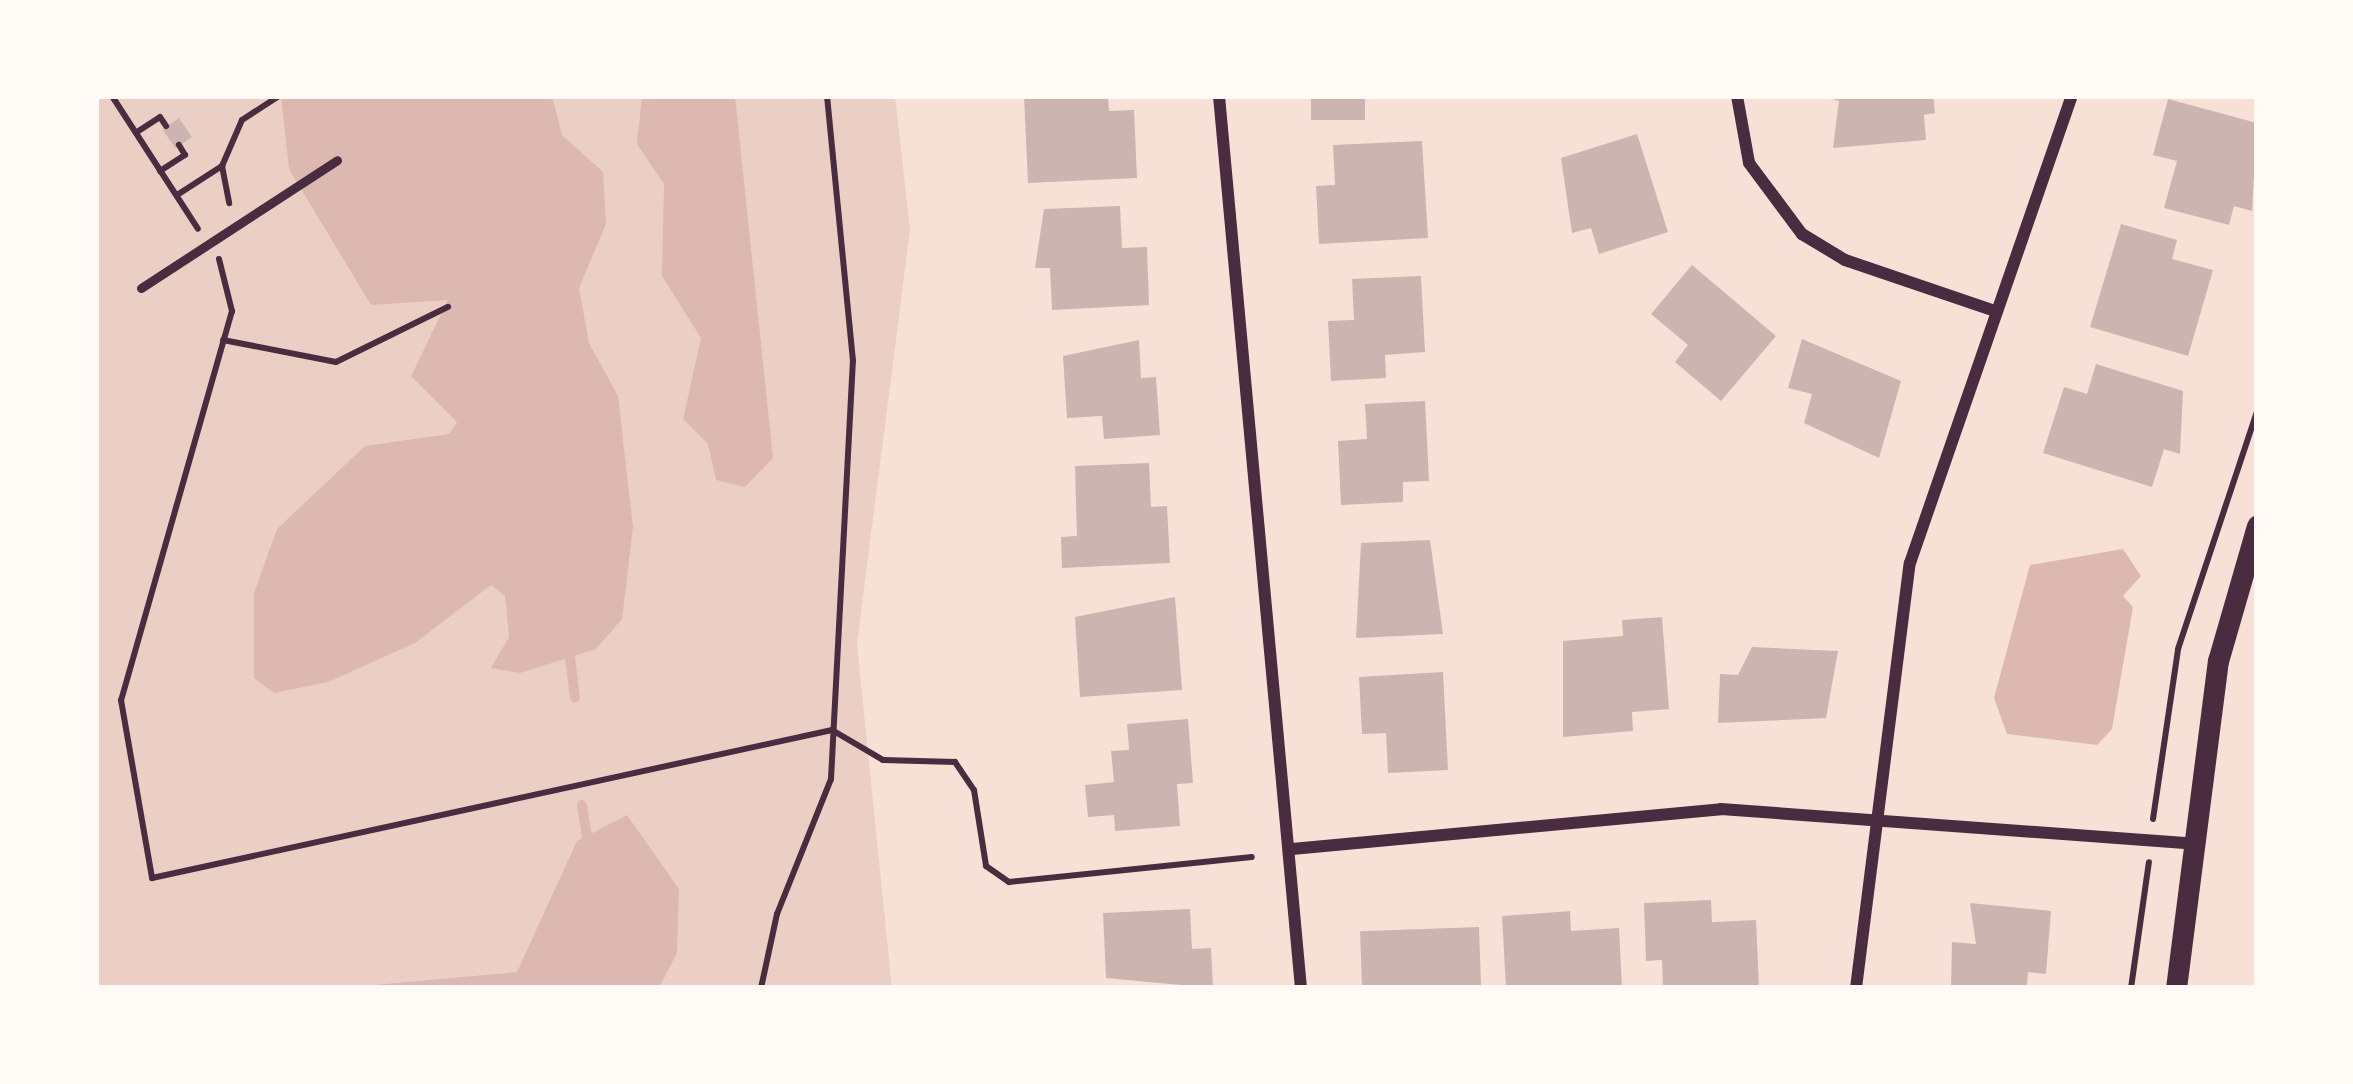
<!DOCTYPE html>
<style>
body{margin:0}
#map{position:relative;width:2353px;height:1084px;overflow:hidden;background:#f7e1d7;font-family:Commissioner,sans-serif}
div>[style]{position:absolute}
[style*='--x']{left:calc(var(--x)*1px);top:calc(var(--y)*1px);width:calc(var(--w)*1px);rotate:calc(var(--a)*1deg)}
.green>*{inset:0;background:#ebcfc5}
.water>*{inset:0;background:#dcb8b0}
.stream>*{height:10px;margin:-5px;padding:0 5px;transform-origin:5px;border-radius:5px;background:#dcb8b0}
.building>*{inset:0;background:#ccb4b1;transform-origin:0 0}
.path>*{height:6px;margin:-3px;padding:0 3px;transform-origin:3px;border-radius:3px;background:#4a2c40}
.service>*{height:9px;margin:-4.5px;padding:0 4.5px;transform-origin:4.5px;border-radius:4.5px;background:#4a2c40}
.minor>*{height:12px;margin:-6px;padding:0 6px;transform-origin:6px;border-radius:6px;background:#4a2c40}
.tertiary>*{height:21px;margin:-10.5px;padding:0 10.5px;transform-origin:10.5px;border-radius:10.5px;background:#4a2c40}
span{translate:-50% -50%;white-space:nowrap;text-align:center;line-height:1.15;-webkit-text-stroke:9px #fffaf5;paint-order:stroke}
.frame{position:absolute;inset:0;border:99px solid #fffaf5;pointer-events:none}
</style>
<div id="map">
<div class="green">
<div style="clip-path:polygon(96px 96px,895px 96px,910px 230px,857px 644px,892px 988px,96px 988px)"></div>
</div>
<div class="water">
<div style="clip-path:polygon(281px 96px,552px 96px,562px 135px,603px 172px,606px 224px,579px 288px,589px 343px,618px 396px,633px 527px,622px 619px,596px 649px,520px 673px,491px 668px,509px 637px,505px 596px,491px 585px,415px 643px,328px 682px,274px 693px,254px 678px,254px 593px,277px 529px,365px 446px,449px 434px,457px 422px,411px 376px,448px 300px,371px 305px,289px 169px)"></div>
<div style="clip-path:polygon(642px 96px,735px 96px,773px 458px,745px 487px,716px 480px,708px 444px,683px 419px,701px 338px,662px 276px,664px 184px,637px 144px)"></div>
<div style="clip-path:polygon(2123px 549px,2141px 576px,2123px 596px,2133px 607px,2112px 729px,2097px 745px,2007px 734px,1994px 698px,2030px 565px)"></div>
<div style="clip-path:polygon(627px 815px,679px 889px,677px 953px,659px 988px,340px 988px,517px 972px,577px 841px)"></div>
</div>
<div class="stream">
<div style="--x:569;--y:648;--w:50;--a:83.2"></div>
<div style="--x:582;--y:805;--w:45;--a:81"></div>
</div>
<div class="building">
<div style="clip-path:polygon(1024px 96px,1108px 96px,1109px 111px,1134px 110px,1137px 178px,1028px 183px)"></div>
<div style="left:1311px;top:96px;width:54px;height:24px"></div>
<div style="clip-path:polygon(1823px 96px,1933px 96px,1935px 113px,1924px 115px,1926px 140px,1833px 148px,1839px 101px)"></div>
<div style="clip-path:polygon(2168px 99px,2257px 123px,2252px 211px,2234px 206px,2229px 225px,2164px 208px,2177px 161px,2153px 155px)"></div>
<div style="left:179px;top:118px;width:23px;height:20px;rotate:56deg"></div>
<div style="clip-path:polygon(1637px 134px,1668px 232px,1599px 254px,1591px 228px,1572px 233px,1561px 158px)"></div>
<div style="clip-path:polygon(1422px 141px,1428px 238px,1319px 244px,1316px 186px,1335px 185px,1333px 145px)"></div>
<div style="clip-path:polygon(1120px 206px,1122px 248px,1147px 247px,1149px 305px,1052px 310px,1050px 268px,1035px 268px,1044px 209px)"></div>
<div style="clip-path:polygon(2121px 224px,2177px 240px,2172px 259px,2213px 270px,2188px 356px,2090px 327px)"></div>
<div style="clip-path:polygon(1692px 265px,1776px 336px,1721px 401px,1675px 362px,1688px 345px,1651px 314px)"></div>
<div style="clip-path:polygon(1421px 276px,1425px 352px,1385px 355px,1386px 378px,1331px 381px,1328px 321px,1354px 320px,1352px 279px)"></div>
<div style="clip-path:polygon(1802px 339px,1901px 381px,1879px 458px,1804px 423px,1812px 394px,1788px 388px)"></div>
<div style="clip-path:polygon(1139px 340px,1141px 378px,1156px 377px,1160px 435px,1104px 439px,1102px 416px,1067px 418px,1063px 356px)"></div>
<div style="clip-path:polygon(2096px 364px,2183px 391px,2180px 454px,2164px 449px,2152px 487px,2043px 453px,2064px 387px,2087px 394px)"></div>
<div style="clip-path:polygon(1425px 401px,1429px 481px,1403px 482px,1403px 502px,1341px 505px,1338px 441px,1367px 439px,1365px 404px)"></div>
<div style="clip-path:polygon(1149px 463px,1151px 507px,1167px 506px,1170px 563px,1062px 568px,1061px 537px,1077px 536px,1075px 466px)"></div>
<div style="clip-path:polygon(1430px 540px,1443px 634px,1356px 638px,1361px 543px)"></div>
<div style="clip-path:polygon(1175px 597px,1182px 690px,1080px 697px,1075px 617px)"></div>
<div style="clip-path:polygon(1662px 617px,1669px 709px,1632px 712px,1633px 731px,1563px 737px,1563px 641px,1623px 636px,1622px 620px)"></div>
<div style="clip-path:polygon(1752px 647px,1838px 651px,1826px 718px,1718px 723px,1720px 674px,1738px 675px)"></div>
<div style="clip-path:polygon(1443px 672px,1448px 770px,1388px 773px,1386px 733px,1362px 734px,1359px 677px)"></div>
<div style="clip-path:polygon(1188px 719px,1193px 783px,1177px 784px,1180px 826px,1115px 831px,1114px 815px,1088px 817px,1085px 785px,1114px 782px,1111px 751px,1129px 750px,1127px 724px)"></div>
<div style="clip-path:polygon(1711px 900px,1712px 922px,1756px 920px,1759px 988px,1663px 988px,1662px 960px,1646px 961px,1644px 903px)"></div>
<div style="clip-path:polygon(1970px 903px,2051px 911px,2046px 974px,2028px 972px,2027px 986px,1951px 988px,1952px 942px,1976px 944px)"></div>
<div style="clip-path:polygon(1190px 909px,1192px 949px,1211px 948px,1213px 988px,1106px 978px,1103px 913px)"></div>
<div style="clip-path:polygon(1570px 911px,1571px 931px,1619px 928px,1622px 988px,1506px 988px,1502px 916px)"></div>
<div style="left:1479px;top:927px;width:60px;height:119px;rotate:88deg"></div>
</div>
<div class="path">
<div style="--x:112;--y:96;--w:158;--a:57.1"></div>
<div style="--x:137;--y:132;--w:27;--a:-33"></div>
<div style="--x:160;--y:117;--w:11;--a:56"></div>
<div style="--x:222;--y:166;--w:38;--a:79"></div>
<div style="--x:160;--y:171;--w:30;--a:-33"></div>
<div style="--x:185;--y:155;--w:12;--a:-121"></div>
<div style="--x:177;--y:195;--w:54;--a:-32.8"></div>
<div style="--x:222;--y:166;--w:50;--a:-66.5"></div>
<div style="--x:242;--y:120;--w:44;--a:-33"></div>
<div style="--x:219;--y:259;--w:54;--a:76"></div>
<div style="--x:232;--y:311;--w:405;--a:105.9"></div>
<div style="--x:121;--y:700;--w:181;--a:80.1"></div>
<div style="--x:152;--y:878;--w:696;--a:-12.28"></div>
<div style="--x:832;--y:730;--w:59;--a:30.5"></div>
<div style="--x:883;--y:760;--w:72;--a:1.6"></div>
<div style="--x:955;--y:762;--w:34;--a:56"></div>
<div style="--x:974;--y:790;--w:77;--a:81"></div>
<div style="--x:986;--y:866;--w:28;--a:35"></div>
<div style="--x:1009;--y:882;--w:244;--a:-5.9"></div>
<div style="--x:223;--y:340;--w:115;--a:11"></div>
<div style="--x:336;--y:362;--w:125;--a:-26.2"></div>
<div style="--x:2153;--y:819;--w:172;--a:-81.6"></div>
<div style="--x:2178;--y:649;--w:251;--a:-71.6"></div>
<div style="--x:761;--y:988;--w:76;--a:-77.8"></div>
<div style="--x:777;--y:914;--w:145;--a:-68.2"></div>
<div style="--x:831;--y:779;--w:419;--a:-87"></div>
<div style="--x:853;--y:361;--w:266;--a:-95.6"></div>
<div style="--x:2131;--y:988;--w:127;--a:-81.9"></div>
</div>
<div class="service">
<div style="--x:141;--y:288;--w:234;--a:-33.1"></div>
</div>
<div class="minor">
<div style="--x:1219;--y:96;--w:896;--a:84.75"></div>
<div style="--x:1737;--y:96;--w:68;--a:79.8"></div>
<div style="--x:1749;--y:163;--w:89;--a:53.3"></div>
<div style="--x:1802;--y:234;--w:50;--a:31.2"></div>
<div style="--x:1845;--y:260;--w:158;--a:18.8"></div>
<div style="--x:1292;--y:849;--w:431;--a:-5.3"></div>
<div style="--x:1721;--y:809;--w:472;--a:4.2"></div>
<div style="--x:1856;--y:988;--w:428;--a:-82.8"></div>
<div style="--x:1910;--y:563;--w:494;--a:-70.9"></div>
</div>
<div class="tertiary">
<div style="--x:2176;--y:988;--w:330;--a:-82.7"></div>
<div style="--x:2218;--y:661;--w:141;--a:-73.9"></div>
</div>
<div class="frame"></div>
</div>
